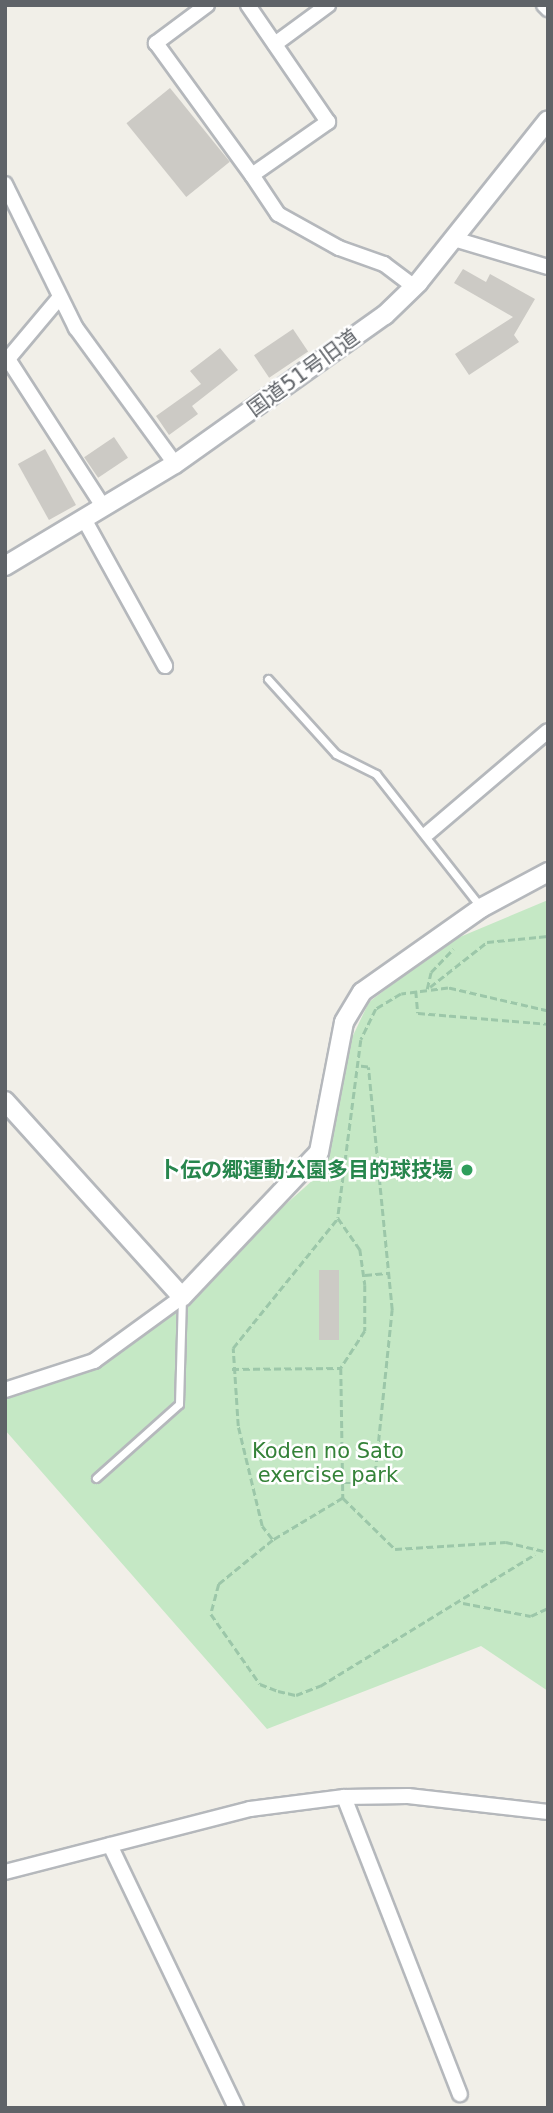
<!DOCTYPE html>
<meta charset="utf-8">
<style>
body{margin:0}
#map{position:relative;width:553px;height:2113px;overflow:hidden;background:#f1efe8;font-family:"DejaVu Sans","Noto Sans JP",sans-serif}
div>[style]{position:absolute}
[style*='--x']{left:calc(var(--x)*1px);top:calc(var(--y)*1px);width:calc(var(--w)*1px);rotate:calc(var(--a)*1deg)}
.green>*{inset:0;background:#c5e8c5}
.building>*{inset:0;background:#cccac5;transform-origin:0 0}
.path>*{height:2.5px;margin-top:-1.25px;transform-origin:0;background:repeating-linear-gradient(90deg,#9cc7a9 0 7px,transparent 0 10.5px)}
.roads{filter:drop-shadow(2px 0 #b5b8bc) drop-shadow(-2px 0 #b5b8bc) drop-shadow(0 2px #b5b8bc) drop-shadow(0 -2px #b5b8bc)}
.service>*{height:7px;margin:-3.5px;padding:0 3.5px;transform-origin:3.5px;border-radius:3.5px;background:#fff}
.minor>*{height:14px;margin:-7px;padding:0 7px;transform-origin:7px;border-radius:7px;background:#fff}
.tertiary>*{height:18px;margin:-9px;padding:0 9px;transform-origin:9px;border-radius:9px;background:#fff}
.dots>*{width:19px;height:19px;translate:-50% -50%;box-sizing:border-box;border:4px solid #fff;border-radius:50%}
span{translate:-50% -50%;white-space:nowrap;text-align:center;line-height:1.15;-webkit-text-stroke:5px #fff;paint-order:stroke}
.street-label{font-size:21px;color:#5f6368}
.leisure-label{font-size:21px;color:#27864d;font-weight:700}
.right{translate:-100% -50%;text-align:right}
.park-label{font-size:21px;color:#348238}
.frame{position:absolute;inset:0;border:7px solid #5f6368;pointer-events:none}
</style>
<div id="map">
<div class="green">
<div style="clip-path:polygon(548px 900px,548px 1691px,481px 1646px,267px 1729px,5px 1430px,5px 1390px,94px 1361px,152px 1324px,323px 1171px,348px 1046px,369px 1002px,448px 942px)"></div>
</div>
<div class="building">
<div style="left:170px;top:88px;width:95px;height:56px;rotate:51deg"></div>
<div style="clip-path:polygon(463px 269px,486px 282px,490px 274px,535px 299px,514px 335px,519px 342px,469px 375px,455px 354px,513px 317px,454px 283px)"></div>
<div style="left:293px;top:329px;width:27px;height:47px;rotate:56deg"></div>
<div style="clip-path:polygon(220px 348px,238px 370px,192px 406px,198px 414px,169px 435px,156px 416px,201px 384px,190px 371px)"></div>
<div style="left:114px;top:437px;width:25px;height:36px;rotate:56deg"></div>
<div style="left:45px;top:449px;width:64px;height:31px;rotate:61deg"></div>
<div style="left:319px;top:1270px;width:20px;height:70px"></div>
</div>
<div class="path">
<div style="--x:548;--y:918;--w:21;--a:90"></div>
<div style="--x:430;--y:987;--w:73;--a:-38.3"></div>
<div style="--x:487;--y:942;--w:61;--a:-5.6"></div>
<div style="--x:427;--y:989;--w:17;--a:-77"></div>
<div style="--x:431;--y:972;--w:32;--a:-46"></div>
<div style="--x:416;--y:991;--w:22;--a:85"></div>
<div style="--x:418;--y:1013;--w:130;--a:4.8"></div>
<div style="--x:548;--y:1011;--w:103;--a:-167"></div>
<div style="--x:448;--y:988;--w:47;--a:172.7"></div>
<div style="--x:401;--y:994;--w:29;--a:149"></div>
<div style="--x:376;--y:1009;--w:34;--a:116"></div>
<div style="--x:361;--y:1040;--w:179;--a:97.4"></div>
<div style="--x:338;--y:1218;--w:38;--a:55"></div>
<div style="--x:360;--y:1249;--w:36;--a:82"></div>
<div style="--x:365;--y:1285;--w:46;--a:90"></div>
<div style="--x:365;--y:1331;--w:44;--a:123"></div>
<div style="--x:341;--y:1368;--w:130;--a:89.1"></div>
<div style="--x:343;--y:1498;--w:73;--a:44.4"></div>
<div style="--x:395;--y:1549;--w:111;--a:-3.6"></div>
<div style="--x:506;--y:1542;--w:43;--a:13.4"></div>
<div style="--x:365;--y:1275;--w:25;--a:-5"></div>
<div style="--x:232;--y:1369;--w:109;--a:-0.5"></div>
<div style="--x:344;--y:1483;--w:30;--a:0"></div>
<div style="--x:374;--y:1483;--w:174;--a:-84.1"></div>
<div style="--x:392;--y:1310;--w:244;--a:-95.6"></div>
<div style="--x:368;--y:1067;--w:9;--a:-174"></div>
<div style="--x:343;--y:1498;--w:82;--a:149"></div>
<div style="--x:273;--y:1540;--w:70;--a:140.8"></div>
<div style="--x:219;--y:1584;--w:31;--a:105"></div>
<div style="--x:211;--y:1614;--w:85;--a:55"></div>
<div style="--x:260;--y:1684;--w:19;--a:21"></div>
<div style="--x:278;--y:1691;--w:18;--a:13"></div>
<div style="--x:296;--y:1695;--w:26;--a:-21"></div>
<div style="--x:320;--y:1686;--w:252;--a:-31.5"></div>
<div style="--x:272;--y:1539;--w:16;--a:-128"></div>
<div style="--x:262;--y:1526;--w:103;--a:-103.5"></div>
<div style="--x:238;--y:1426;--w:78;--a:-93.7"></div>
<div style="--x:233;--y:1348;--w:167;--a:-51.1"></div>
<div style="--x:463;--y:1603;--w:69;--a:10.8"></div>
<div style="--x:531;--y:1616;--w:19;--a:-25"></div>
</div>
<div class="roads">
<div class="service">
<div style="--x:268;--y:679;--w:101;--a:47.8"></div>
<div style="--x:336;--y:754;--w:45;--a:26.6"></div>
<div style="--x:376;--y:774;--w:168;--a:51.8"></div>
<div style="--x:96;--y:1478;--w:111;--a:-41.7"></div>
<div style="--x:179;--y:1404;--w:107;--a:-88.4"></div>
</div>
<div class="minor">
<div style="--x:207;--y:5;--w:64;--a:143.3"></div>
<div style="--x:156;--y:43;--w:163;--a:54"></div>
<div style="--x:252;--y:175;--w:93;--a:-34.9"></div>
<div style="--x:328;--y:122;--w:142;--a:-124.4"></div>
<div style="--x:544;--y:5;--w:6;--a:45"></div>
<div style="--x:275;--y:44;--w:66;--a:-36.3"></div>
<div style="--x:252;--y:175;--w:47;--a:56.3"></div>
<div style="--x:278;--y:214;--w:70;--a:29.1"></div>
<div style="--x:339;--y:248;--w:48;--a:19.6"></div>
<div style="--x:384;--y:264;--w:38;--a:37"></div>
<div style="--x:5;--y:184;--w:161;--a:63.8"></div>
<div style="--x:76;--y:328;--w:168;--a:53.9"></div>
<div style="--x:454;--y:239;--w:98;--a:16.6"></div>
<div style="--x:60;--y:297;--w:81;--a:130"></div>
<div style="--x:8;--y:359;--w:177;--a:57.2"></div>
<div style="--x:84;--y:519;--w:168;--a:61.1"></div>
<div style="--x:428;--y:833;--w:157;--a:-40.4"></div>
<div style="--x:5;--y:1390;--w:94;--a:-18"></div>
<div style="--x:94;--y:1361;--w:109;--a:-36"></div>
<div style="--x:344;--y:1797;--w:319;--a:68.7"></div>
<div style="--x:110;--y:1845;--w:292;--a:64.4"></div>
<div style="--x:5;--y:1872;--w:253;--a:-14.4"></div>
<div style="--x:250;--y:1809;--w:95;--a:-7.3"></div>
<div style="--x:344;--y:1797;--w:64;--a:-0.9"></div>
<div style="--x:408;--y:1796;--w:141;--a:6.5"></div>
</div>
<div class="tertiary">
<div style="--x:5;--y:566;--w:198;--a:-31"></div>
<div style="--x:175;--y:464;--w:257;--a:-35.4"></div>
<div style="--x:385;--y:315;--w:46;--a:-44.1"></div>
<div style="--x:418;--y:283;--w:208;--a:-51.4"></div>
<div style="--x:5;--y:1101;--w:264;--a:47.9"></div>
<div style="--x:182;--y:1297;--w:199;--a:-46.6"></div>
<div style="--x:319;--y:1152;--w:132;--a:-79.1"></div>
<div style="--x:344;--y:1022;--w:35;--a:-59"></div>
<div style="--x:362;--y:992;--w:146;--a:-35.2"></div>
<div style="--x:481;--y:908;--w:76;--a:-28.2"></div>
</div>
</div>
<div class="dots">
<div style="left:467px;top:1170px;background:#2e9e5b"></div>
</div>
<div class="street-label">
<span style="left:303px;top:373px;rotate:-36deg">国道51号旧道</span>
</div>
<div class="leisure-label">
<span class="right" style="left:453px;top:1170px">卜伝の郷運動公園多目的球技場</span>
</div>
<div class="park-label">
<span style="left:328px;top:1463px">Koden no Sato<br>exercise park</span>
</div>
<div class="frame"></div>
</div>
